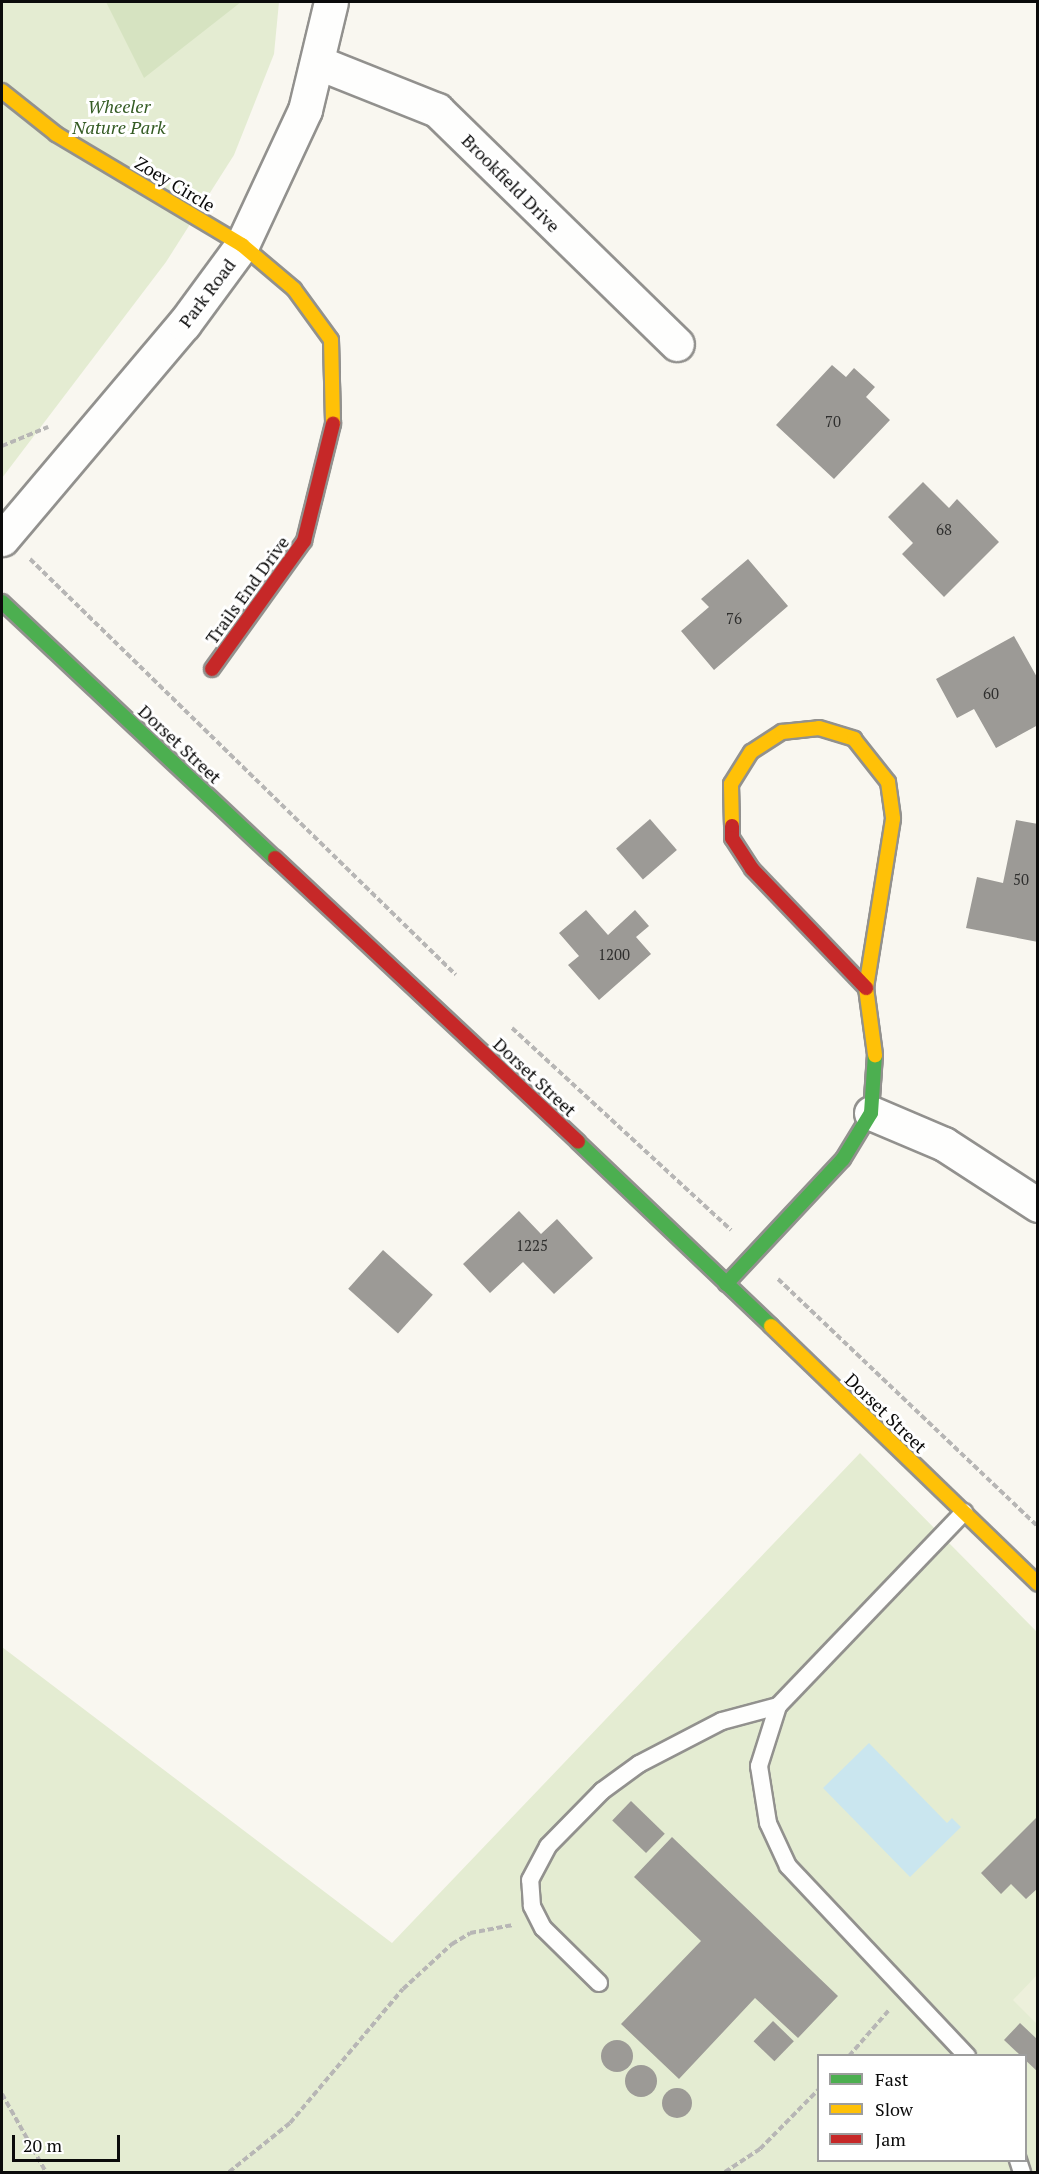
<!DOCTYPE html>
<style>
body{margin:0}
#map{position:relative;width:1039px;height:2174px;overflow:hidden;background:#f9f7f0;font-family:"PT Serif",serif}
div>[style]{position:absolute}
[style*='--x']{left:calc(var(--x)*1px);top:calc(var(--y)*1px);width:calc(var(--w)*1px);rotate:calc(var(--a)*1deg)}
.green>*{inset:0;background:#e4ecd2}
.forest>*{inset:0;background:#d6e3c1}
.pitch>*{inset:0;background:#edf0db}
.water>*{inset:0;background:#cae6ef}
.building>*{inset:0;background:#9c9a96;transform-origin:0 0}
.round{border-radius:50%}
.path>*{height:4px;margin-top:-2px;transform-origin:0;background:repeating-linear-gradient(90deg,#b7b6b5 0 6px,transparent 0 9px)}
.roads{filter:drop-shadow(2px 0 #92918e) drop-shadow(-2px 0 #92918e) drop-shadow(0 2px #92918e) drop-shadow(0 -2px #92918e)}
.lane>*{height:16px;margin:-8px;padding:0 8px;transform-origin:8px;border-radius:8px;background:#fefefd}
.street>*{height:33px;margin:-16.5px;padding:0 16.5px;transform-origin:16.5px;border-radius:16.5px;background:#fefefd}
.fast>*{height:14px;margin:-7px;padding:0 7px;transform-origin:7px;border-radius:7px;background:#4caf50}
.slow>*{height:14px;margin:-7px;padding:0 7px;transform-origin:7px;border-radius:7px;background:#ffc107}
.jam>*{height:14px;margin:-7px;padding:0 7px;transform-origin:7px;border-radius:7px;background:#c62828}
span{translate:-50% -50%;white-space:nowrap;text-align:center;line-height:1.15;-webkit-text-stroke:6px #fff;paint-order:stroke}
.number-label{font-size:15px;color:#2f2f2e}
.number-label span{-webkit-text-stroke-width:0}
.park-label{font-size:18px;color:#345b23;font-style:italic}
.street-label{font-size:18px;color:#0b0b0b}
.frame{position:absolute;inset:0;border:3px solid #0b0b0b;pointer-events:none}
.legend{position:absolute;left:817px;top:2054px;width:210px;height:108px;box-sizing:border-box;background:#fff;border:2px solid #9d9d9d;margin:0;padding:8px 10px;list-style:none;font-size:18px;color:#0b0b0b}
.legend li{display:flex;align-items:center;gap:12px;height:30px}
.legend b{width:30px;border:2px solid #9d9d9d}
.scale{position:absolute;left:12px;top:2135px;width:108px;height:27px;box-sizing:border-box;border:3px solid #0b0b0b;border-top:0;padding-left:8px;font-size:18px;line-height:21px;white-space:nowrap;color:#0b0b0b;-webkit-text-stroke:4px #fff;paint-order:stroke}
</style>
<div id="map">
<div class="green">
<div style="clip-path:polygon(2px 2px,279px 2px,274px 54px,234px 155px,166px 262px,2px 478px)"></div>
<div style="clip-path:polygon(evenodd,860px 1453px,1037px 1632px,1037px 2172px,2px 2172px,2px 1647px,392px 1943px,860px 1453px,818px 2056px,1026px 2056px,1026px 2160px,818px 2160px,818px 2056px)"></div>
</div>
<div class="forest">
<div style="clip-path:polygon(106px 2px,241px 2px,144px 78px)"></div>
</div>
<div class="pitch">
<div style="clip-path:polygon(1037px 1975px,1037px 2024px,1013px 2000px)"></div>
</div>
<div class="water">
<div style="clip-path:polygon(869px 1743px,947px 1823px,952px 1818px,961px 1827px,910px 1877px,823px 1788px)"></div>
</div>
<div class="building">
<div style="clip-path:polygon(832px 365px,846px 377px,854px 368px,875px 387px,866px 397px,890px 420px,834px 479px,776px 425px)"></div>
<div style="clip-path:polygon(923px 482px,949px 508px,957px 499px,999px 542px,944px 597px,902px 554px,913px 543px,888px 517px)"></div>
<div style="clip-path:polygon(748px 559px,788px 606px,714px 670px,681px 631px,709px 607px,701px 599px)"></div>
<div style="clip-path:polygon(1014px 636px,1038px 679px,1038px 725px,996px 748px,974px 709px,957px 718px,936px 679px)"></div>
<div style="left:650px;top:819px;width:41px;height:45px;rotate:49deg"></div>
<div style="clip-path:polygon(1016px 820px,1038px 824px,1038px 942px,966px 928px,977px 877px,1003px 883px)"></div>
<div style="clip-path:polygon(586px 910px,608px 935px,635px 910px,649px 926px,636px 937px,651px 954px,599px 1000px,568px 965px,579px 956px,559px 933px)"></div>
<div style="clip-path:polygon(519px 1211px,541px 1234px,557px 1219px,593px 1258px,554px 1294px,523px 1262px,490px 1293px,463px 1264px)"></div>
<div style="left:383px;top:1250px;width:67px;height:52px;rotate:42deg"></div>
<div style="left:631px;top:1801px;width:47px;height:27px;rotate:44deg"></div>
<div style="clip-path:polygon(1038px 1816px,1038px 1888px,1026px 1899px,1011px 1884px,1001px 1894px,981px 1873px)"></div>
<div style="clip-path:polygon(672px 1837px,838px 1996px,798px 2038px,755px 1998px,679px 2079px,621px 2024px,701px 1941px,634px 1877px)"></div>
<div style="left:773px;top:2021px;width:29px;height:28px;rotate:44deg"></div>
<div style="clip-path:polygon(1020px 2023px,1038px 2040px,1038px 2072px,1004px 2040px)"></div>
<div class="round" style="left:601px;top:2040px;width:32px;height:32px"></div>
<div class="round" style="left:625px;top:2065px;width:32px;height:32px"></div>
<div class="round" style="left:662px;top:2088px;width:30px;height:30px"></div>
</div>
<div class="path">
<div style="--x:2;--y:446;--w:50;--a:-22.4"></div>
<div style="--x:30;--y:559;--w:595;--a:44.32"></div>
<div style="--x:512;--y:1028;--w:298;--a:42.7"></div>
<div style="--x:778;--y:1279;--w:359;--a:43.6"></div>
<div style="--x:849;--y:2056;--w:61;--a:-49"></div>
<div style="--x:2;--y:2094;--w:90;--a:60.6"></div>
<div style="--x:229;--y:2172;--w:78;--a:-38.8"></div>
<div style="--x:290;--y:2123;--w:175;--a:-49.9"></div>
<div style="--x:403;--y:1989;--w:67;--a:-42.6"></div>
<div style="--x:452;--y:1944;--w:21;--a:-31"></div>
<div style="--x:470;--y:1933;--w:44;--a:-10.5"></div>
<div style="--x:725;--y:2172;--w:42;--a:-33.3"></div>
<div style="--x:760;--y:2149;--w:83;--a:-45.5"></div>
</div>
<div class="roads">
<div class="lane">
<div style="--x:964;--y:1512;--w:269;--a:133.8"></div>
<div style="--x:778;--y:1706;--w:63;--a:107.6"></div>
<div style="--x:759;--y:1766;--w:58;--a:81"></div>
<div style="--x:768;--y:1823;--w:47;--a:65.1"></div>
<div style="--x:788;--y:1866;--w:261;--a:46.7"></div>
<div style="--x:599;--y:1983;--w:78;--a:-135.5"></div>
<div style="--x:543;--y:1928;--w:25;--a:-117"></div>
<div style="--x:532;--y:1906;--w:26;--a:-94"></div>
<div style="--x:530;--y:1880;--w:38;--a:-62"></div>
<div style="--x:548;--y:1846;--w:77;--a:-45.5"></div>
<div style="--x:602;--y:1791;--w:46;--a:-36.1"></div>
<div style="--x:639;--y:1764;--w:93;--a:-27.4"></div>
<div style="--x:722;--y:1721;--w:58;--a:-15"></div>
<div style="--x:1018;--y:2160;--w:13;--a:72"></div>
</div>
<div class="street">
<div style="--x:319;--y:63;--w:127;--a:21.7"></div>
<div style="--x:437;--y:110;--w:335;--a:44.3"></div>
<div style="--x:2;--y:539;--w:282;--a:-49.8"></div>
<div style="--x:184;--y:324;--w:98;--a:-53.7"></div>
<div style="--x:242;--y:245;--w:149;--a:-65"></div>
<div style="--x:305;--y:110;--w:111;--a:-76.5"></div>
<div style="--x:871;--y:1113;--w:79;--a:23"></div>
<div style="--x:944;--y:1144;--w:112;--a:33"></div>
</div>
<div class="fast">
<div style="--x:2;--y:602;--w:374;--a:43.2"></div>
<div style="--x:578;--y:1142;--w:267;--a:43.6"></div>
<div style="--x:726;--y:1284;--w:171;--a:-46.9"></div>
<div style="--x:843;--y:1159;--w:54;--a:-58.7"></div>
<div style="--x:871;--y:1113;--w:58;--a:-86.1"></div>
</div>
<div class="slow">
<div style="--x:2;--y:91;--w:69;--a:38.5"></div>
<div style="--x:56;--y:134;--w:217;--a:30.8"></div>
<div style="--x:242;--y:245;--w:68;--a:40.2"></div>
<div style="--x:294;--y:289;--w:63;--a:54"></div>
<div style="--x:331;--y:340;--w:84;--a:88.6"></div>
<div style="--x:732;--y:826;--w:42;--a:-91.4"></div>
<div style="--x:731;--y:784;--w:38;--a:-58"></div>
<div style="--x:751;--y:752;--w:37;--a:-33"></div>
<div style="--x:782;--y:732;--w:37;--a:-6"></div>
<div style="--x:819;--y:728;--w:37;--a:17"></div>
<div style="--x:854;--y:739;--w:55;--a:51.7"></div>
<div style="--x:888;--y:782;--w:37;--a:82"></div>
<div style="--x:893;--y:819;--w:171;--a:99.1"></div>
<div style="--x:866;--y:988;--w:68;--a:82.3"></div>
<div style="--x:771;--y:1326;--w:371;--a:44"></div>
</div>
<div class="jam">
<div style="--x:212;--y:669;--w:158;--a:-54.3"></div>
<div style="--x:304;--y:541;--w:121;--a:-76.1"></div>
<div style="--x:732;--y:826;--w:12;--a:90"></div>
<div style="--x:732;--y:838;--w:37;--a:57"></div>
<div style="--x:752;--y:869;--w:165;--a:46.2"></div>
<div style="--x:275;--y:858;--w:415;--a:43.1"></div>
</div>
</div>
<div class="number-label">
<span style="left:833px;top:422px">70</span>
<span style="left:944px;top:530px">68</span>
<span style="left:734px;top:619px">76</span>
<span style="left:991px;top:694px">60</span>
<span style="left:1021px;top:880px">50</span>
<span style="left:614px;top:955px">1200</span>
<span style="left:532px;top:1246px">1225</span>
</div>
<div class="park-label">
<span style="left:119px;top:117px">Wheeler<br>Nature Park</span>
</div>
<div class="street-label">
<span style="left:511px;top:183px;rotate:45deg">Brookfield Drive</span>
<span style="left:175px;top:184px;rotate:31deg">Zoey Circle</span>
<span style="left:207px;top:293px;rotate:-53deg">Park Road</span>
<span style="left:247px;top:590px;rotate:-54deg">Trails End Drive</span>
<span style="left:180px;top:744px;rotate:43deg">Dorset Street</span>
<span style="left:535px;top:1077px;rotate:43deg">Dorset Street</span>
<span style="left:886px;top:1413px;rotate:44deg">Dorset Street</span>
</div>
<div class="frame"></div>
<ul class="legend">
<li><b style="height:8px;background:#4caf50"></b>Fast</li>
<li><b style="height:8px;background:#ffc107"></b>Slow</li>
<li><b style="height:8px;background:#c62828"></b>Jam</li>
</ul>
<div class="scale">20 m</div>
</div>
